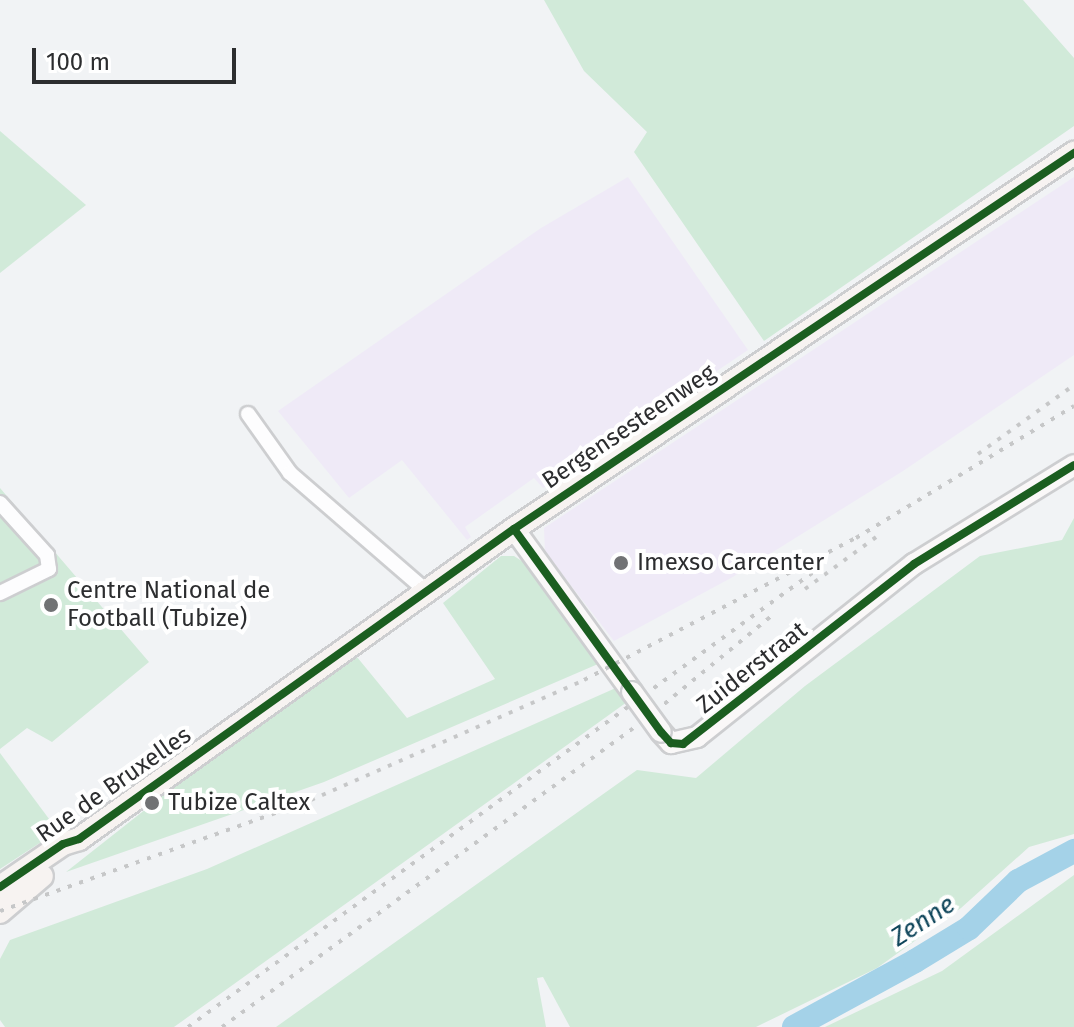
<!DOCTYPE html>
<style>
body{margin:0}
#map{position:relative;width:1074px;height:1027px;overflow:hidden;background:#f1f3f5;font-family:"Fira Sans",sans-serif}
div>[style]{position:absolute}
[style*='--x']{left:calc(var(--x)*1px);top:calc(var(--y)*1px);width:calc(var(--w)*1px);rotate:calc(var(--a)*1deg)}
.commercial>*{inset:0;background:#efeaf7}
.green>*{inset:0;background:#d1ead9}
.river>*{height:24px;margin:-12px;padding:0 12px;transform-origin:12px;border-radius:12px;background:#a4d2e8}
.roads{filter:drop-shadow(2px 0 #cdced0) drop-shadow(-2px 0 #cdced0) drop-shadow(0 2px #cdced0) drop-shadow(0 -2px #cdced0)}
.street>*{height:14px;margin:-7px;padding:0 7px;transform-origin:7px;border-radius:7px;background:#fdfdfe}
.secondary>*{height:20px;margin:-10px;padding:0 10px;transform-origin:10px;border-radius:10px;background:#faf8f8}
.primary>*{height:22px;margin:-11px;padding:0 11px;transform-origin:11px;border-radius:11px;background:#f7f3f1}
.rail>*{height:4px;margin-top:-2px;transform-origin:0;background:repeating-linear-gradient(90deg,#c6c7c8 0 4px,transparent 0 12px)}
.bridges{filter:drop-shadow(2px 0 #cdced0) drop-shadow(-2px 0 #cdced0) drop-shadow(0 2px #cdced0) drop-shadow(0 -2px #cdced0)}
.secondary-bridge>*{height:20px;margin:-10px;padding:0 10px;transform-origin:10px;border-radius:10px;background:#faf8f8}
.cycleway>*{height:8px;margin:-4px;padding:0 4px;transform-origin:4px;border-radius:4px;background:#1b5e20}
.dots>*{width:22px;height:22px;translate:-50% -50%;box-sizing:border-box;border:4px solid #fff;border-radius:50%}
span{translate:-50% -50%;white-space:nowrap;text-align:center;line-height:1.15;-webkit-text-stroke:8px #fff;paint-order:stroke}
.street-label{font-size:24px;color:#2c2d2f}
.poi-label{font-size:24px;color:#2c2d2f}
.left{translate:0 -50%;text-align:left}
.water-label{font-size:26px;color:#0e455a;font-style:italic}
.scale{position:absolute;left:32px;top:48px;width:204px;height:36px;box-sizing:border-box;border:4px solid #2c2d2f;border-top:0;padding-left:10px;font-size:24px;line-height:28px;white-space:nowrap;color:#2c2d2f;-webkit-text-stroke:6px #fff;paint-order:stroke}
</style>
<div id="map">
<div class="commercial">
<div style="clip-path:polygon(628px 177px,748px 350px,543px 488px,534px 478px,465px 527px,471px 537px,467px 540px,402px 460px,349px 498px,278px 411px,541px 228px)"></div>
<div style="clip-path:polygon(1074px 177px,1074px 355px,903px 471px,731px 578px,614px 641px,545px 552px,544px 528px)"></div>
</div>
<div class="green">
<div style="clip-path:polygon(544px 0,1023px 0,1074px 58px,1074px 126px,764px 341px,634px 152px,647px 132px,584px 71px)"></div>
<div style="clip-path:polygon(0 131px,86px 205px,0 273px)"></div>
<div style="clip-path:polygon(0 488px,149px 662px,52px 742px,27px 728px,0 749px)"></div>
<div style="clip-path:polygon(1074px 518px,1074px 834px,1029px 847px,961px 908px,877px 968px,756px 1027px,570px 1027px,543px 977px,537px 978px,546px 1027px,276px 1027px,637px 770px,696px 778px,805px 686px,980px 556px,1062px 540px)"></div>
<div style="clip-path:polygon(501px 556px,514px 556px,528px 565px,598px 664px,324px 782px,66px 872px,212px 757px,357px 657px,407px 718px,495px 679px,443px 603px)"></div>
<div style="clip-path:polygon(618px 687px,627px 702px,174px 1027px,5px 1027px,0 1020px,0 959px,10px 940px,207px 869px)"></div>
<div style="clip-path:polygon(0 753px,58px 831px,0 869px)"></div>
<div style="clip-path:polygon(1074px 875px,1074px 1027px,825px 1027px,942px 971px)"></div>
</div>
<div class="river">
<div style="--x:794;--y:1027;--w:138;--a:-28.6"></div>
<div style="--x:915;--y:961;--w:63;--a:-31.4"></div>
<div style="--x:969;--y:928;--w:68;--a:-43.8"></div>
<div style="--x:1018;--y:881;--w:64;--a:-28.2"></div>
</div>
<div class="roads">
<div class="street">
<div style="--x:248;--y:414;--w:72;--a:54.6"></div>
<div style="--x:290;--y:473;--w:179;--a:40.9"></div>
<div style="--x:0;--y:503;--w:70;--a:47.9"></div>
<div style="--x:47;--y:555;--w:14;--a:82"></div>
<div style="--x:49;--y:569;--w:55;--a:153.9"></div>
</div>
<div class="secondary">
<div style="--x:514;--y:529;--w:201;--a:54.1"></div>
<div style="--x:661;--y:732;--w:15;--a:48"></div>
<div style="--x:671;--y:743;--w:27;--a:-13"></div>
<div style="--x:697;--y:737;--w:278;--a:-38.6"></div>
<div style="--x:914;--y:564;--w:188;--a:-31.7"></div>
</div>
<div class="primary">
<div style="--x:0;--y:887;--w:76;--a:-34.3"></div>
<div style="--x:63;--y:844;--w:17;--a:-17"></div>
<div style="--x:79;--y:839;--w:534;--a:-35.48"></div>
<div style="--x:514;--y:529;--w:675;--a:-33.88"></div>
<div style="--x:0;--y:912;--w:55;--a:-40.6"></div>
</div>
</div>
<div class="rail">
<div style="--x:978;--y:454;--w:118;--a:-35.7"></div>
<div style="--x:805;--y:589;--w:88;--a:-36.2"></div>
<div style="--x:0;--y:911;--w:330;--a:-19.6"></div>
<div style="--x:311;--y:800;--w:298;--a:-23.7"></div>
<div style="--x:584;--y:680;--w:307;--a:-27.6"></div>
<div style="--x:856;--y:538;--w:255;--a:-31.2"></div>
<div style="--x:188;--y:1027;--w:772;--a:-36.04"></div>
<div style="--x:222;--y:1027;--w:524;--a:-36"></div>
<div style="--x:646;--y:719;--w:167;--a:-39.4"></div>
</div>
<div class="bridges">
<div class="secondary-bridge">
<div style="--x:632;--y:692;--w:49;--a:54.1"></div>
</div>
</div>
<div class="cycleway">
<div style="--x:514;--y:529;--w:251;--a:54.1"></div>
<div style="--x:661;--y:732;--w:15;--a:48"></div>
<div style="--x:671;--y:743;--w:12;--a:5"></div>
<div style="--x:683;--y:744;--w:293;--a:-37.9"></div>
<div style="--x:914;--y:564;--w:188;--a:-31.7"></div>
<div style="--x:0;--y:887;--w:76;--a:-34.3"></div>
<div style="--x:63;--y:844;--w:17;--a:-17"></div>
<div style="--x:79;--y:839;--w:534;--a:-35.48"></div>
<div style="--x:514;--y:529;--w:675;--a:-33.88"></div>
</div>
<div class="dots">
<div style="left:621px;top:563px;background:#717274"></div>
<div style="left:51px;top:605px;background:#717274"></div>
<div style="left:152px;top:803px;background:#717274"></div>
</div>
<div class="street-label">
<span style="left:629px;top:427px;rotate:-34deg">Bergensesteenweg</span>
<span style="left:752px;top:668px;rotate:-38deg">Zuiderstraat</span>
<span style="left:114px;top:785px;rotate:-35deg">Rue de Bruxelles</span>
</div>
<div class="poi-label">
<span class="left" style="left:637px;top:563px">Imexso Carcenter</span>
<span class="left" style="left:67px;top:605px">Centre National de<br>Football (Tubize)</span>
<span class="left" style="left:168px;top:803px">Tubize Caltex</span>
</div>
<div class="water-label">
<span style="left:923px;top:921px;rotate:-33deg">Zenne</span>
</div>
<div class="scale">100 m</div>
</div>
